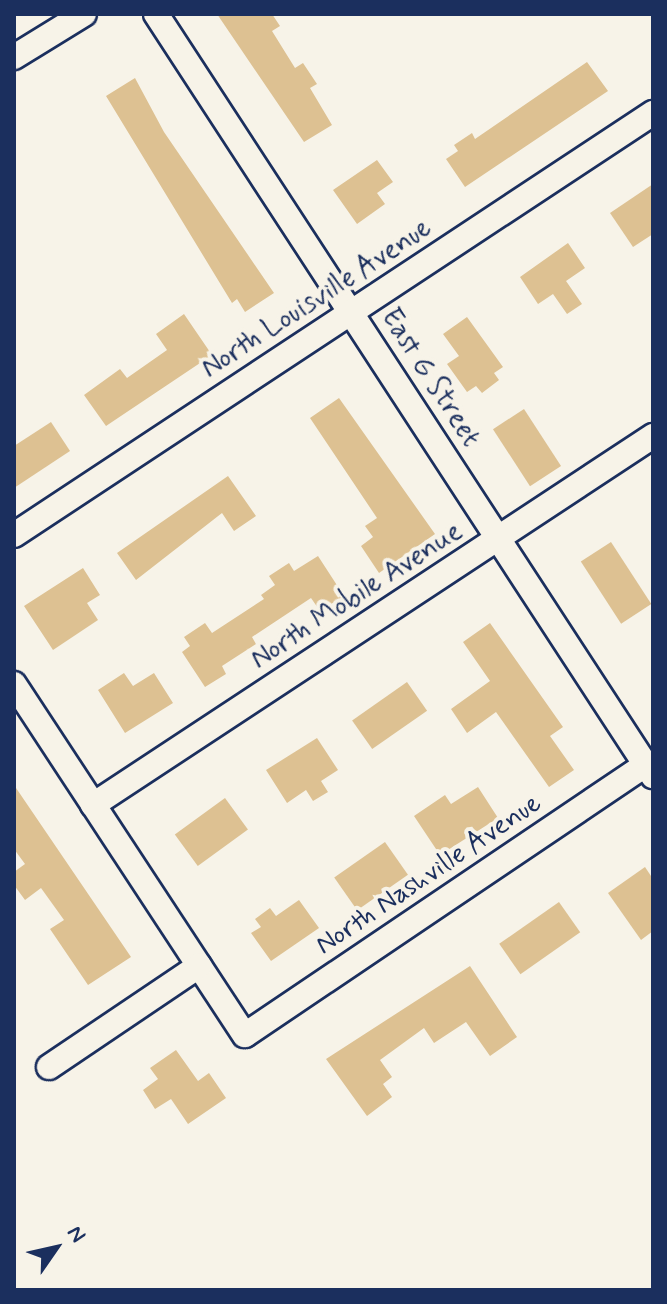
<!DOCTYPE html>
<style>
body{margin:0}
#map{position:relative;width:667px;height:1304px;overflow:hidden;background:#f7f3e8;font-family:Mynerve,sans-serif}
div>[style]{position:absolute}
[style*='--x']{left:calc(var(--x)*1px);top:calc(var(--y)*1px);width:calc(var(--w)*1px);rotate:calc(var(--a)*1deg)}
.building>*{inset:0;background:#ddc192;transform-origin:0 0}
.roads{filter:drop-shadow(2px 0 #1b2f5e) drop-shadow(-2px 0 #1b2f5e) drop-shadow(0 2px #1b2f5e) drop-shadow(0 -2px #1b2f5e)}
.minor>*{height:24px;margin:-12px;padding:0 12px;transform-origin:12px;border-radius:12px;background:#f7f3e8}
span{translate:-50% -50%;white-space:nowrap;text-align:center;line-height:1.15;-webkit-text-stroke:8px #f7f3e8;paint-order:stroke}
.street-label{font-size:28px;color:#1b2f5e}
.frame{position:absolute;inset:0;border:16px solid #1b2f5e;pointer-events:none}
.north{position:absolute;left:16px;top:1208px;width:80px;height:80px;-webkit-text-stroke:6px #f7f3e8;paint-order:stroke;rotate:56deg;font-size:22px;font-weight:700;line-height:32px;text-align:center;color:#1b2f5e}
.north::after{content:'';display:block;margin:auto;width:28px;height:36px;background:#1b2f5e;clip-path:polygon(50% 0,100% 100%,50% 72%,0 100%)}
</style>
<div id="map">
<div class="building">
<div style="clip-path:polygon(217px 14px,272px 14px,280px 26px,272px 31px,295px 68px,303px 63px,317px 84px,310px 88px,332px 125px,304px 142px)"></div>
<div style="clip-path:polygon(587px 62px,608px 91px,465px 187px,446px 159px,458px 151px,454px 145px,472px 133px,475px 139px)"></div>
<div style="clip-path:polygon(135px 78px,164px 132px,274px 293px,245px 312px,237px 299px,232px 303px,106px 96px)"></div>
<div style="clip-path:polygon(377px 160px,393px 182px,377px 193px,385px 204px,357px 224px,333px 190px)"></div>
<div style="clip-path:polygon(653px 184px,653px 234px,633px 247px,610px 213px)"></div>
<div style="clip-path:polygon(568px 243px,585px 268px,566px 281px,582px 304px,567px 314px,553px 294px,538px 304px,520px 277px)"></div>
<div style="clip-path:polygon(184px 314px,212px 355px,106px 426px,84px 395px,120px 369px,127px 378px,167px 350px,156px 334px)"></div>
<div style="clip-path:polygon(467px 317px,503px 367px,494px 373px,499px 380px,482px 393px,476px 386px,467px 392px,447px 364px,459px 356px,443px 334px)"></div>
<div style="clip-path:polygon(339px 398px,435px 534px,379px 573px,361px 546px,373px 537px,365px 526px,377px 518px,310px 418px)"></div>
<div style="left:524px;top:409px;width:68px;height:37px;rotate:57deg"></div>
<div style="clip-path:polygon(51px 422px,70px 451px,14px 488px,14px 446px)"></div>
<div style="clip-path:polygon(228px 476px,256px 516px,234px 531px,222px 513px,136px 580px,117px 553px)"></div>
<div style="left:611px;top:542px;width:74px;height:36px;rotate:57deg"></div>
<div style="clip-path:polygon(318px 556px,344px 596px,320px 611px,311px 598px,252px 637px,256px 644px,222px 666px,226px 674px,205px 687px,182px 652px,190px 646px,184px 637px,205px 623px,212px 633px,264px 599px,261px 595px,275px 585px,269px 576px,289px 563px,294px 571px)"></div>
<div style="clip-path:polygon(83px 568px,100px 595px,87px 603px,98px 620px,53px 650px,24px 606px)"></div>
<div style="clip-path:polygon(490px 623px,563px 727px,550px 736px,574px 770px,549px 787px,496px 712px,467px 733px,451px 709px,490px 681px,463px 642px)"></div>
<div style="clip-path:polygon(124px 673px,133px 686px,154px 673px,173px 703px,125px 733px,98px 690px)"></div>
<div style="left:407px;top:682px;width:35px;height:67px;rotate:55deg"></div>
<div style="clip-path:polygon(317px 738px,338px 770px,321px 781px,328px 792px,313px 801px,306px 790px,287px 803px,266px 770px)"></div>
<div style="clip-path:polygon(14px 785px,131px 957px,88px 985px,50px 929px,64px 920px,41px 888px,25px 900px,14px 885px,14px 872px,25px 864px,14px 849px)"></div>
<div style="clip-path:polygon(478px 787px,498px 818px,440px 855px,414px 816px,445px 795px,451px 804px)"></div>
<div style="left:225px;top:798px;width:39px;height:62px;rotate:54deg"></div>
<div style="left:385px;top:842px;width:40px;height:62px;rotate:55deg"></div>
<div style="clip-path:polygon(645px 867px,653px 879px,653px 931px,641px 940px,608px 893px)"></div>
<div style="clip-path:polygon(299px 900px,319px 928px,271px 961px,251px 933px,261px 927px,255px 919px,270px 908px,276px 916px)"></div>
<div style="left:559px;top:902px;width:37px;height:73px;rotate:55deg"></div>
<div style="clip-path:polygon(470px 966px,517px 1037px,490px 1056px,466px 1022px,434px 1043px,424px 1028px,380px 1060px,392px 1077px,383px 1084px,392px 1097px,367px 1116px,326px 1059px)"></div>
<div style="clip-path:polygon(176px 1050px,198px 1081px,209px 1073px,226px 1098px,188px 1124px,171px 1099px,155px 1109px,143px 1090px,158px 1079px,150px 1068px)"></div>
</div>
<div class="roads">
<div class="minor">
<div style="--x:156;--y:14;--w:910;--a:56.89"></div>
<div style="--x:14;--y:57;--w:82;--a:-31.6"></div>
<div style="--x:14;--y:535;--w:766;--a:-33.44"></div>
<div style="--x:14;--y:684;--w:420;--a:56.7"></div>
<div style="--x:245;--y:1035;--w:483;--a:-34"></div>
<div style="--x:93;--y:805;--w:671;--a:-33.38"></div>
<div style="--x:49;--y:1067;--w:181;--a:-34"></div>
</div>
</div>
<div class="street-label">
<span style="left:317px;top:299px;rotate:-33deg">North Louisville Avenue</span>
<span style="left:430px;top:378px;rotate:57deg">East G Street</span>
<span style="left:357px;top:596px;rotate:-33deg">North Mobile Avenue</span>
<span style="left:429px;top:875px;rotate:-34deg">North Nashville Avenue</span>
</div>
<div class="frame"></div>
<div class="north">N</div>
</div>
